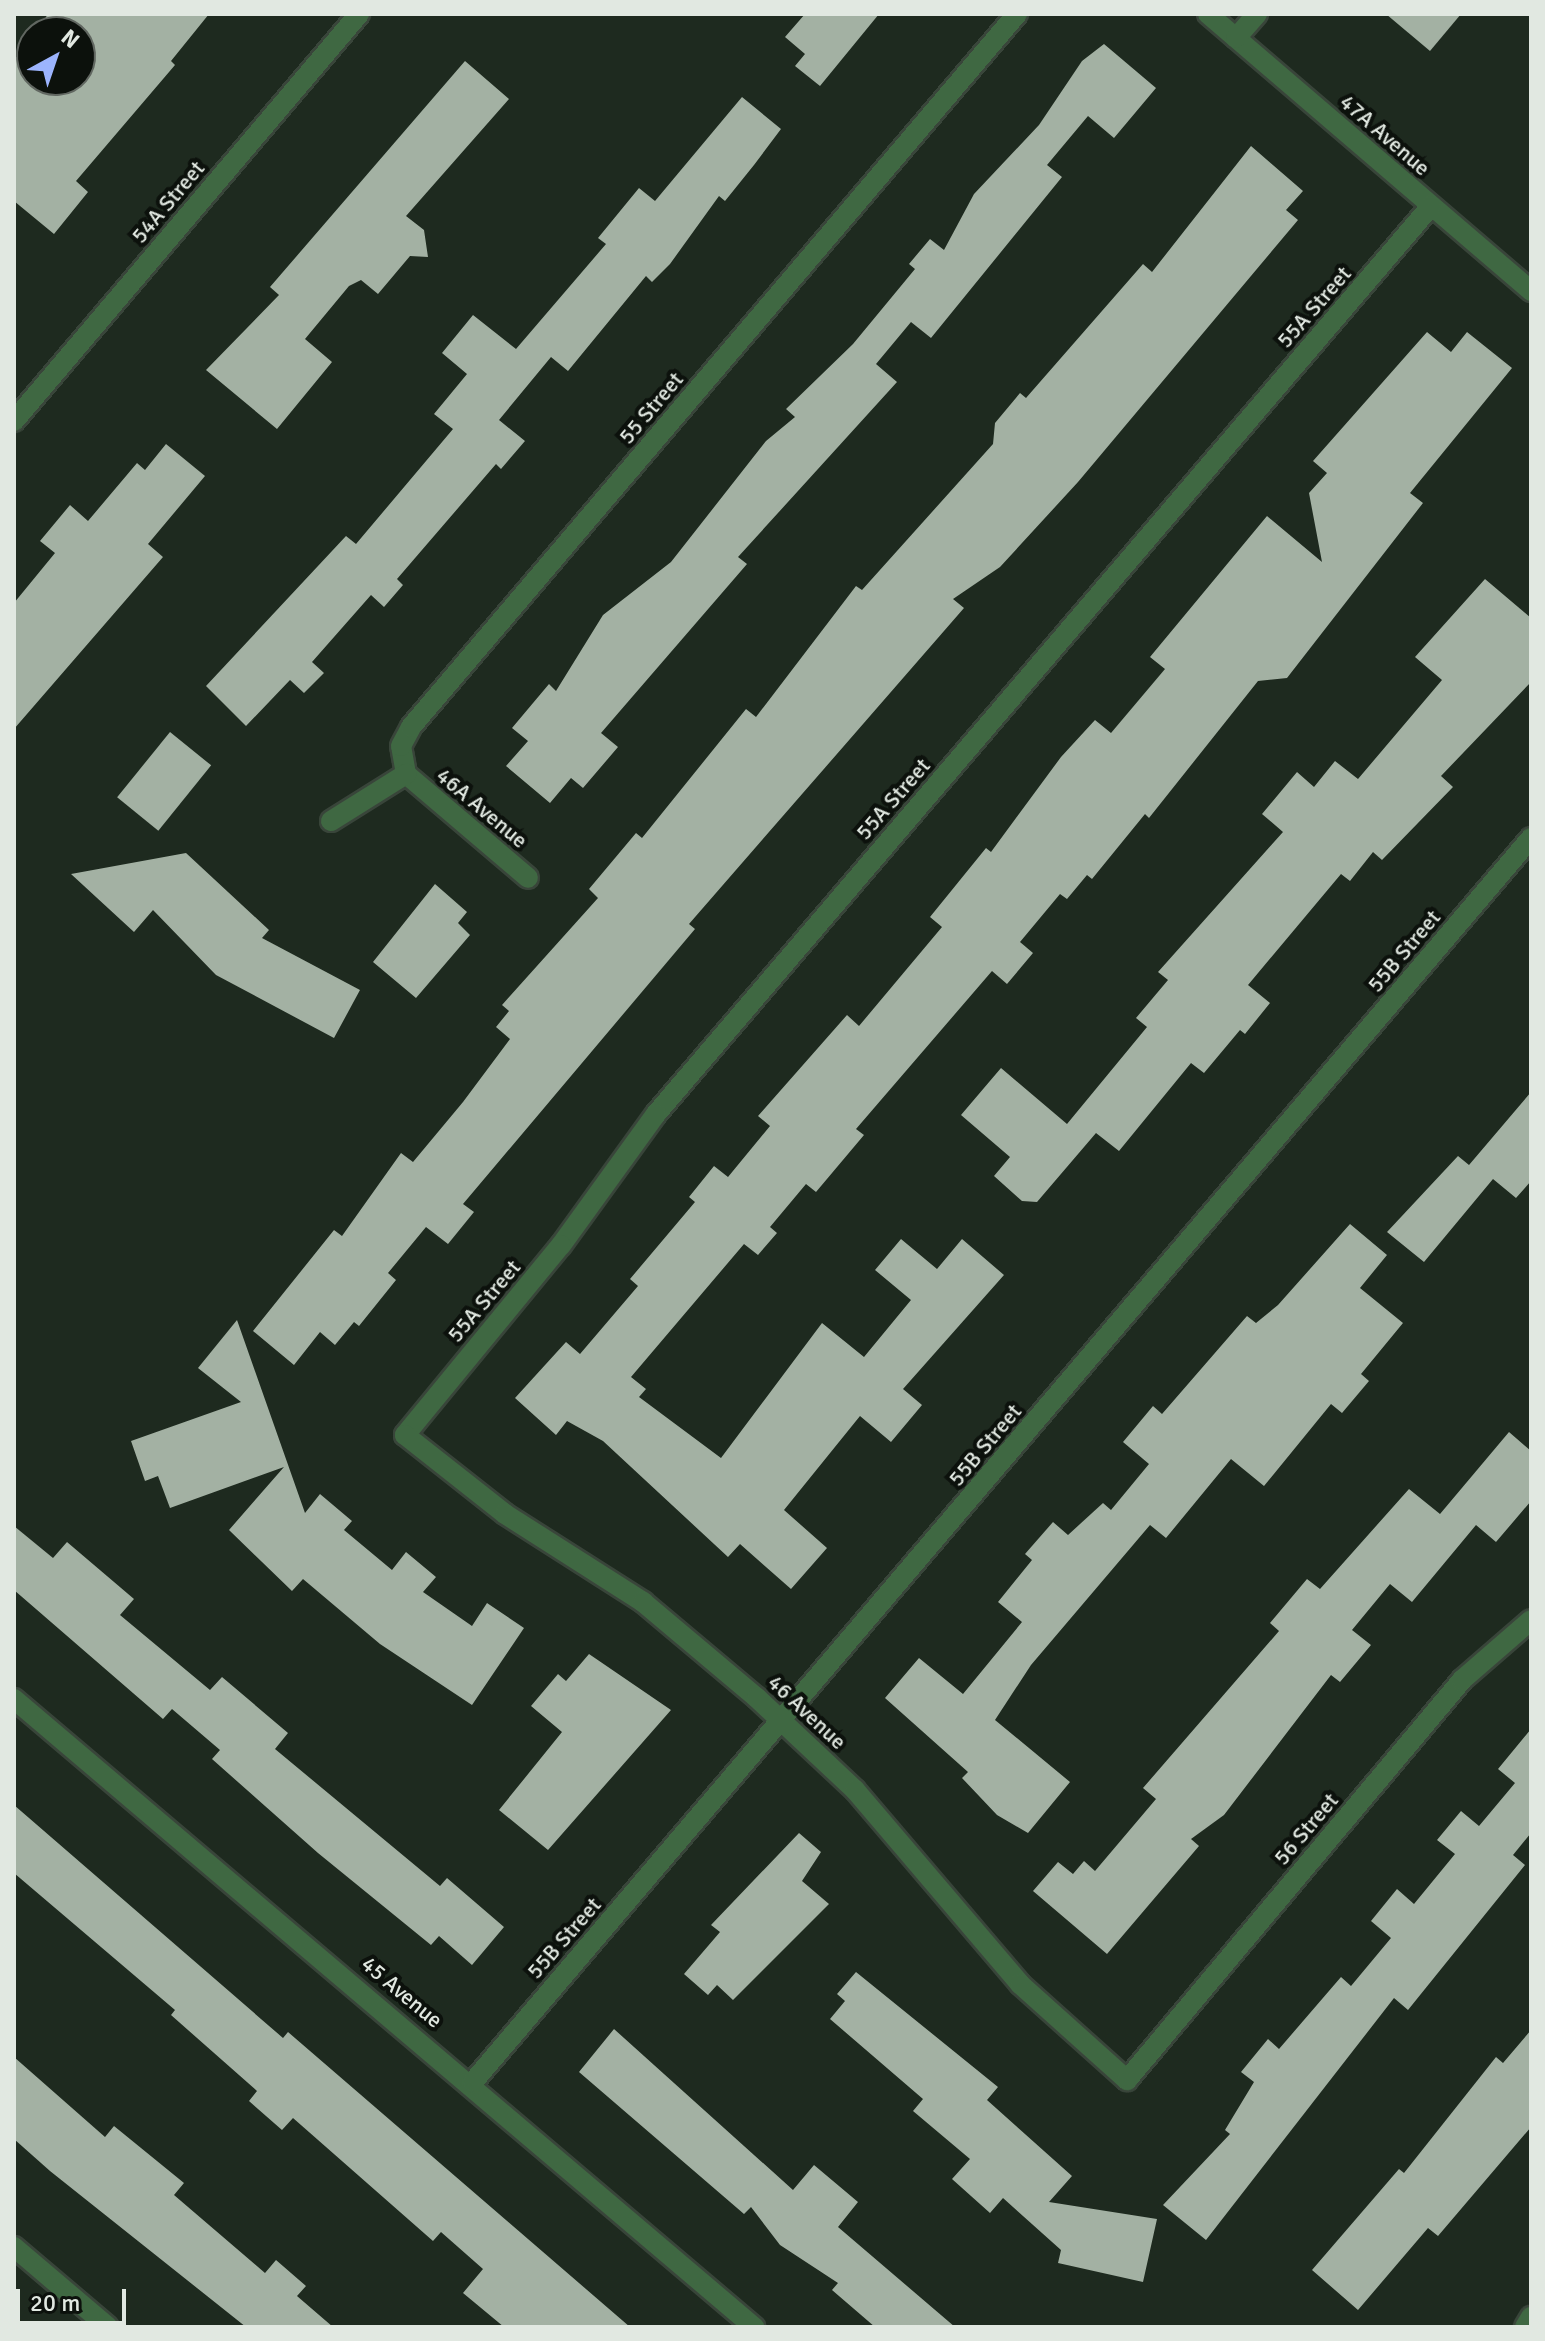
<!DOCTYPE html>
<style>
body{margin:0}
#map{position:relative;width:1545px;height:2341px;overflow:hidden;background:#1e2a1f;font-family:Signika,sans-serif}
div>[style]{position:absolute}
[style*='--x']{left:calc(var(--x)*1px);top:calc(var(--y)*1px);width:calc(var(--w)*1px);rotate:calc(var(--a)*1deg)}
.building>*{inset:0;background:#a3b1a3;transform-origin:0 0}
.roads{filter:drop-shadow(2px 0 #39453a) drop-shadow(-2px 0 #39453a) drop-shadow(0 2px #39453a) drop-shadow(0 -2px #39453a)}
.minor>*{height:20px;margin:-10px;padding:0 10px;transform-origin:10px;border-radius:10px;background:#3f6842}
span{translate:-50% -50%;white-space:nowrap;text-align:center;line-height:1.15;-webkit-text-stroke:8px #0c110c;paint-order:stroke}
.street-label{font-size:22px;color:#e1e8e1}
.frame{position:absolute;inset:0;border:16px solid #e1e8e1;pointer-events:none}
.north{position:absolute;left:16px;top:16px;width:80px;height:80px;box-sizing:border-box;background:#0c110c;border:2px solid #616761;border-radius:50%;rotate:40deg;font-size:22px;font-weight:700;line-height:32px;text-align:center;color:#e1e8e1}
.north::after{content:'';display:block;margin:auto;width:28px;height:36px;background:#9cb4fd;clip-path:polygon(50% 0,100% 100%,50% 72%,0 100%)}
.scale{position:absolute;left:16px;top:2289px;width:110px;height:36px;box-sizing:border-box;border:4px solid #e1e8e1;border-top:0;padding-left:10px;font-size:24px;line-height:28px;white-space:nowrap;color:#e1e8e1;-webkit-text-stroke:6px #0c110c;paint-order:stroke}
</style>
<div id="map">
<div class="building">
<div style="clip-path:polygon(48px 14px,209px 14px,171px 61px,175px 65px,76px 181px,88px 192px,54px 234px,14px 201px,14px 60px,32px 40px,32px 80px,80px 80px,80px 32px,36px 32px)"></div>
<div style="clip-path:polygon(805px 14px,879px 14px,820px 86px,795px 66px,805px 54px,785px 37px)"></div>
<div style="clip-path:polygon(1386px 14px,1461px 14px,1430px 51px)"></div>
<div style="clip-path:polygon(1104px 44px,1156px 88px,1114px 138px,1088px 116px,1047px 165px,1062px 177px,931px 338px,911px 322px,876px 364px,897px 382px,738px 557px,747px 564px,601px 733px,618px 747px,583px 788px,571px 778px,550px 803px,506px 766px,528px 741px,512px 728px,549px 684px,556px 691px,603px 615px,671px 562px,766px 441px,795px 417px,786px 409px,853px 344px,915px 269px,909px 264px,930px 239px,944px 250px,974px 194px,1039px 125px,1082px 61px)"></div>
<div style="clip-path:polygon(465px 61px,509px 99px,406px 216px,424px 230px,428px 257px,410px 256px,378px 294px,361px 280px,349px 286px,305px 339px,332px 362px,277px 429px,206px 370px,279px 295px,270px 287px)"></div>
<div style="clip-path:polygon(742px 97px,781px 129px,754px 165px,725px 201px,719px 196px,670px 264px,652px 282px,646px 276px,568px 371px,551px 357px,499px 420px,525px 441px,501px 469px,496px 464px,397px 579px,403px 585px,384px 607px,371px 595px,312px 662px,324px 673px,304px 693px,290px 680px,246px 726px,206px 686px,346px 536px,356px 544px,453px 429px,434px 414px,467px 374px,442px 353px,473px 315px,516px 349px,606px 244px,598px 238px,639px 188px,655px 201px)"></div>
<div style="clip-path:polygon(1251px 146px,1303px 191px,1286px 210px,1298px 220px,1078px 482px,1000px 567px,953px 599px,964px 608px,689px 924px,695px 929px,463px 1204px,474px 1212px,448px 1244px,426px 1227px,388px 1273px,396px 1280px,359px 1326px,354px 1322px,335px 1345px,320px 1332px,294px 1365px,253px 1331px,334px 1230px,342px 1236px,401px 1153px,413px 1162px,463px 1102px,510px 1039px,496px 1027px,509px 1011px,502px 1005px,598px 898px,589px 889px,636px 833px,642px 838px,746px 709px,756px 717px,856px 586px,862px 590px,993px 444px,995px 423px,1020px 393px,1026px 398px,1143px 264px,1152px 272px)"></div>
<div style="clip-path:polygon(1427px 332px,1451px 352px,1467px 332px,1512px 368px,1410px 493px,1423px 503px,1287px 678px,1258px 681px,1149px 818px,1145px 814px,1092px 879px,1087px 875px,1067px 899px,1060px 894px,1020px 942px,1033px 953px,1007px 984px,992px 971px,856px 1129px,864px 1135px,816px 1192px,806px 1184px,770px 1227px,777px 1233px,758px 1255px,744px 1244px,631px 1377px,646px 1389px,639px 1397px,721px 1458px,822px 1323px,864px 1357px,911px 1300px,875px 1270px,901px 1239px,937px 1269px,962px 1239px,1004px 1275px,903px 1389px,922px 1405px,891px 1442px,860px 1416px,784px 1510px,827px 1548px,791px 1589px,740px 1544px,728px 1557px,603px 1441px,567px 1421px,556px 1435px,515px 1398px,566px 1342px,580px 1354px,638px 1286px,630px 1279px,695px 1202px,689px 1197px,714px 1166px,728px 1177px,770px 1126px,758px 1116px,847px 1015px,859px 1026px,942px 927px,930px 917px,986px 848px,991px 852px,1061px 757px,1095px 720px,1111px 733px,1165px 669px,1150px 657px,1267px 516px,1322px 562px,1309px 493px,1327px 473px,1313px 461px)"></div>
<div style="clip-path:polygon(166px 444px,205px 476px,148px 544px,163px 557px,14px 729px,14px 603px,55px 553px,40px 541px,70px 505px,88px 521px,137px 463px,145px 470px)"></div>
<div style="clip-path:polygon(1485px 579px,1531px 618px,1531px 682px,1441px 776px,1453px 787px,1382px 860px,1373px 852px,1350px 881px,1341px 874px,1248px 985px,1270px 1003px,1245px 1034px,1240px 1030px,1204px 1073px,1191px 1063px,1119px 1151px,1096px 1133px,1037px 1202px,1022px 1201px,994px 1176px,1010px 1157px,961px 1115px,1001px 1068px,1067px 1124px,1147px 1027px,1136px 1018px,1168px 980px,1158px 972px,1283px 832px,1262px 814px,1297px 772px,1314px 787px,1335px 761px,1358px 779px,1442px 680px,1415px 657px)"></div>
<div style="left:170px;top:732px;width:53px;height:84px;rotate:39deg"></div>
<div style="clip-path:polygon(186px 853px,269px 930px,262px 938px,360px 990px,334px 1038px,216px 975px,153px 910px,134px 932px,71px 874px)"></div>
<div style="clip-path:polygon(435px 884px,467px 912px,458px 923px,470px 935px,416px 998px,373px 962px)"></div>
<div style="clip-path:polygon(1531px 1092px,1531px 1181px,1516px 1198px,1493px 1179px,1424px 1262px,1387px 1232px,1458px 1156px,1469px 1165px)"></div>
<div style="clip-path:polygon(1350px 1224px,1387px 1255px,1360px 1288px,1403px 1323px,1361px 1374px,1369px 1381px,1342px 1413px,1331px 1404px,1264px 1486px,1231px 1459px,1166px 1538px,1150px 1525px,1031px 1665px,995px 1720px,1070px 1782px,1028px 1833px,997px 1815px,962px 1778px,968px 1772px,885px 1698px,919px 1658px,963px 1694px,1022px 1622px,998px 1602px,1032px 1560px,1025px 1554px,1053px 1522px,1068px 1535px,1103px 1503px,1111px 1510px,1149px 1464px,1123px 1442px,1153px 1406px,1162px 1414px,1247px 1316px,1256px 1323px,1278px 1305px)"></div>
<div style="clip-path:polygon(237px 1320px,305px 1513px,320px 1494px,352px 1521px,344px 1530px,392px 1570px,406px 1552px,436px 1577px,423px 1592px,472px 1626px,487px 1603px,524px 1628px,472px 1705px,380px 1644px,303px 1579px,292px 1591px,229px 1530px,284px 1467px,170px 1508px,158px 1476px,145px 1481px,131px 1441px,241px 1402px,198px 1368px)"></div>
<div style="clip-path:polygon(1509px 1432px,1531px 1451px,1531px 1501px,1496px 1542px,1476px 1525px,1412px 1602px,1390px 1584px,1352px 1630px,1371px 1645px,1340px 1682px,1331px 1675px,1224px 1815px,1191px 1839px,1199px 1846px,1107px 1954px,1033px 1891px,1058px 1862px,1073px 1874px,1084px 1861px,1095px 1871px,1156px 1799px,1143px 1788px,1279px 1631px,1270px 1623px,1307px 1579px,1320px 1589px,1409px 1489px,1440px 1514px)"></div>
<div style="clip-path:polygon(14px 1526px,53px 1558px,67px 1542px,134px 1599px,120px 1615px,210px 1690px,222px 1677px,288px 1733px,275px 1749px,440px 1886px,447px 1878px,504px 1927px,472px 1965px,439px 1936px,431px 1945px,318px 1853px,212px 1759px,220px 1750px,172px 1709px,163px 1719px,14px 1590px)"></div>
<div style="clip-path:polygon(589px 1654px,671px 1710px,548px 1850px,499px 1810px,562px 1732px,531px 1706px,558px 1674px,566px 1681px)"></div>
<div style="clip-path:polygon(1531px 1729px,1531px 1833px,1513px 1855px,1525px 1865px,1408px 2010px,1394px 1998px,1206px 2240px,1163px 2205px,1230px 2134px,1225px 2130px,1254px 2082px,1241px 2072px,1268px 2039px,1279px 2049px,1341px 1977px,1351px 1986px,1391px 1938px,1371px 1921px,1397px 1889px,1414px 1904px,1455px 1854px,1437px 1840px,1461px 1811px,1479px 1826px,1515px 1783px,1498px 1769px)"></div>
<div style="clip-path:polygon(14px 1805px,283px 2038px,288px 2032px,630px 2327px,504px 2327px,463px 2293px,483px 2269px,441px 2232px,433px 2241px,293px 2118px,282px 2130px,249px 2101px,257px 2091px,171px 2015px,175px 2010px,14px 1873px)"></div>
<div style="clip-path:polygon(799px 1833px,821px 1852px,802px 1881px,829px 1904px,733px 2000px,717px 1985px,708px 1995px,684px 1974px,720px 1932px,711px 1925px)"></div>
<div style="clip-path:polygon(856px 1972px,998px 2087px,987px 2100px,1072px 2176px,1049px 2202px,1157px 2219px,1143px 2282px,1058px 2263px,1061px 2250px,1003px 2198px,990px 2213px,952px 2179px,970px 2159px,913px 2111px,923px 2099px,830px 2019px,845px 2001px,837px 1994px)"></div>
<div style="clip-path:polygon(614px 2029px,793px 2190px,814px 2165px,858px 2202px,838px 2227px,955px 2327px,875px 2327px,832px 2290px,838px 2283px,780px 2245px,751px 2207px,744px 2214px,579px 2072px)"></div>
<div style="clip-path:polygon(1531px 2030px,1531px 2127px,1438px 2236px,1428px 2228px,1358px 2310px,1312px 2270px,1399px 2169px,1404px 2173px,1496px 2057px,1503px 2063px)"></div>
<div style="clip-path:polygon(14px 2057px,105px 2137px,114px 2126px,184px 2183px,174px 2195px,265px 2273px,276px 2260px,306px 2286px,297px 2296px,333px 2327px,246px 2327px,50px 2171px,14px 2139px)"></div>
</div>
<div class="roads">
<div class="minor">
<div style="--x:1208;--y:14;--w:426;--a:40.6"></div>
<div style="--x:1236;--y:38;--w:32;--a:-49"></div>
<div style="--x:1431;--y:206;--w:1194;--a:130.48"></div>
<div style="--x:656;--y:1114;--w:162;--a:125.9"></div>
<div style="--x:561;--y:1245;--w:246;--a:129.4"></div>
<div style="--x:405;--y:1435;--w:127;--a:38.3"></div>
<div style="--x:505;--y:1514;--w:164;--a:32.5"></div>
<div style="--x:643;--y:1602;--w:149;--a:40.1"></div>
<div style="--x:757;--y:1698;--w:134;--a:43.2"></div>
<div style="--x:855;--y:1790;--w:255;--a:49.6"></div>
<div style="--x:1020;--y:1984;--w:144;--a:41.9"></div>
<div style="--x:1127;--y:2080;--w:522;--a:-50.05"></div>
<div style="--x:1462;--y:1680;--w:91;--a:-41"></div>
<div style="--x:14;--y:421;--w:534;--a:-49.71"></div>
<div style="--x:406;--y:774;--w:28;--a:-100"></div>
<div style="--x:401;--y:746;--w:21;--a:-62"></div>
<div style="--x:411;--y:727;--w:936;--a:-49.64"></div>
<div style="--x:406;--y:774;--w:160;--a:40.4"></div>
<div style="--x:331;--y:821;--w:89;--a:-32.1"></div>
<div style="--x:14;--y:1699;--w:971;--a:40.32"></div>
<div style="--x:473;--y:2082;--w:1633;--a:-49.62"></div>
<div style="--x:14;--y:2247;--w:123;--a:40.4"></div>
<div style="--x:1525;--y:2327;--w:12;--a:-59"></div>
</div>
</div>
<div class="street-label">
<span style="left:1385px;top:135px;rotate:41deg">47A Avenue</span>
<span style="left:168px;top:202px;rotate:-50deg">54A Street</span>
<span style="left:1314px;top:307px;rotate:-49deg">55A Street</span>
<span style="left:651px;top:408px;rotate:-50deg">55 Street</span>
<span style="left:893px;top:799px;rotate:-49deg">55A Street</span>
<span style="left:482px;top:808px;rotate:40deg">46A Avenue</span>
<span style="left:1404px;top:951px;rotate:-50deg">55B Street</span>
<span style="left:484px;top:1301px;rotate:-50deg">55A Street</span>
<span style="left:985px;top:1445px;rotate:-50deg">55B Street</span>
<span style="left:807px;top:1712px;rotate:43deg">46 Avenue</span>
<span style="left:1306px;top:1829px;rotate:-50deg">56 Street</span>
<span style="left:564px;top:1938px;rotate:-49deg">55B Street</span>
<span style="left:402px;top:1992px;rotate:40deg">45 Avenue</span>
</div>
<div class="frame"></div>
<div class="north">N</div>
<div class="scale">20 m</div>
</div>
